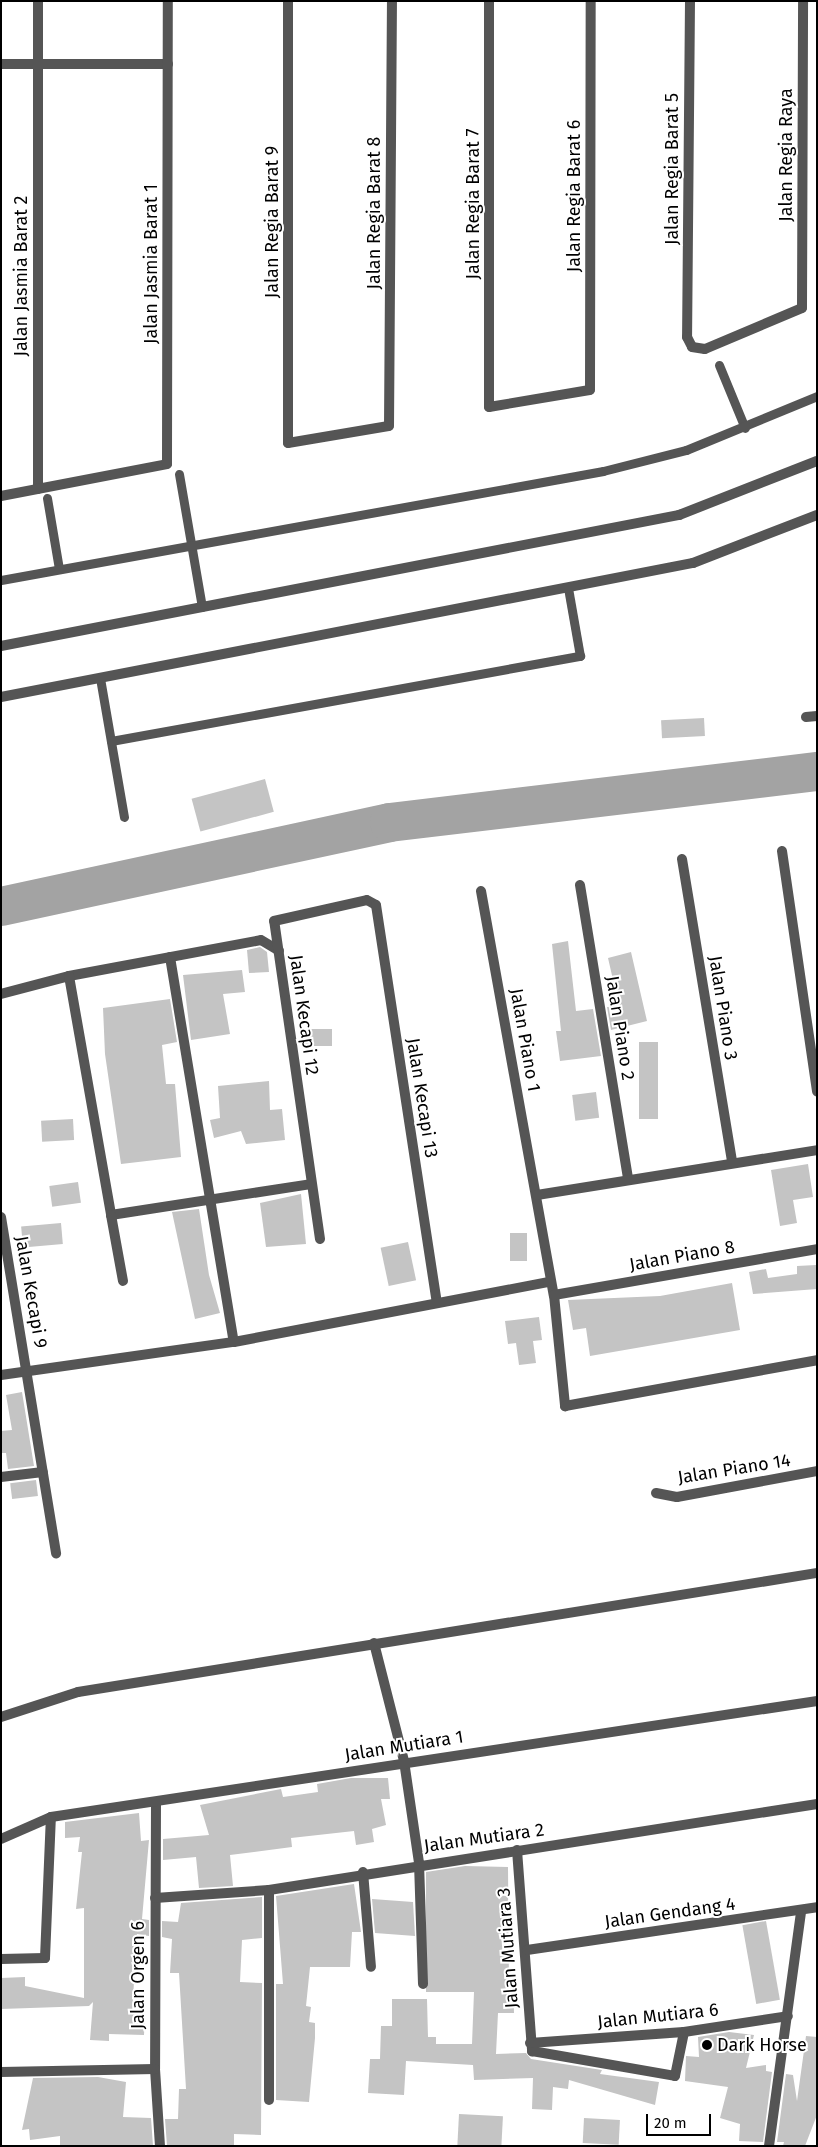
<!DOCTYPE html>
<style>
body{margin:0}
#map{position:relative;width:818px;height:2147px;overflow:hidden;background:#fff;font-family:"Fira Sans",sans-serif}
div>[style]{position:absolute}
[style*='--x']{left:calc(var(--x)*1px);top:calc(var(--y)*1px);width:calc(var(--w)*1px);rotate:calc(var(--a)*1deg)}
.river>*{height:39px;margin:-19.5px;padding:0 19.5px;transform-origin:19.5px;border-radius:19.5px;background:#a3a3a3}
.building>*{inset:0;background:#c4c4c4;transform-origin:0 0}
.service>*{height:9px;margin:-4.5px;padding:0 4.5px;transform-origin:4.5px;border-radius:4.5px;background:#555}
.minor>*{height:10px;margin:-5px;padding:0 5px;transform-origin:5px;border-radius:5px;background:#555}
.dots>*{width:14px;height:14px;translate:-50% -50%;box-sizing:border-box;border:2px solid #fff;border-radius:50%}
span{translate:-50% -50%;white-space:nowrap;text-align:center;line-height:1.15;-webkit-text-stroke:4px #fff;paint-order:stroke}
.street-label{font-size:18px;color:#000}
.poi-label{font-size:18px;color:#000}
.left{translate:0 -50%;text-align:left}
.frame{position:absolute;inset:0;border:2px solid #000;pointer-events:none}
.scale{position:absolute;left:646px;top:2114px;width:65px;height:22px;box-sizing:border-box;border:2px solid #000;border-top:0;padding-left:6px;font-size:15px;line-height:18px;white-space:nowrap;color:#000;-webkit-text-stroke:4px #fff;paint-order:stroke}
</style>
<div id="map">
<div class="river">
<div style="--x:1;--y:906;--w:397;--a:-12.2"></div>
<div style="--x:389;--y:822;--w:431;--a:-6.8"></div>
</div>
<div class="building">
<div style="left:704px;top:718px;width:18px;height:43px;rotate:87deg"></div>
<div style="left:265px;top:779px;width:34px;height:76px;rotate:75deg"></div>
<div style="clip-path:polygon(568px 941px,576px 1011px,593px 1009px,601px 1056px,560px 1061px,556px 1031px,561px 1031px,552px 944px)"></div>
<div style="clip-path:polygon(260px 947px,267px 952px,269px 972px,249px 973px,247px 950px)"></div>
<div style="clip-path:polygon(631px 952px,647px 1021px,611px 1030px,607px 1007px,619px 1006px,608px 958px)"></div>
<div style="clip-path:polygon(242px 970px,245px 992px,223px 994px,230px 1034px,191px 1040px,183px 975px)"></div>
<div style="clip-path:polygon(170px 999px,177px 1042px,162px 1045px,166px 1084px,175px 1084px,181px 1157px,121px 1164px,105px 1054px,103px 1008px)"></div>
<div style="left:303px;top:1029px;width:29px;height:17px"></div>
<div style="left:639px;top:1042px;width:19px;height:77px"></div>
<div style="clip-path:polygon(269px 1081px,270px 1110px,282px 1109px,285px 1140px,246px 1144px,241px 1131px,214px 1138px,210px 1120px,220px 1118px,218px 1086px)"></div>
<div style="left:596px;top:1092px;width:26px;height:24px;rotate:83deg"></div>
<div style="left:73px;top:1119px;width:21px;height:32px;rotate:87deg"></div>
<div style="clip-path:polygon(808px 1164px,813px 1197px,793px 1200px,797px 1223px,780px 1226px,771px 1170px)"></div>
<div style="left:78px;top:1182px;width:21px;height:29px;rotate:82deg"></div>
<div style="clip-path:polygon(301px 1194px,306px 1244px,266px 1247px,260px 1203px)"></div>
<div style="clip-path:polygon(199px 1209px,209px 1275px,220px 1313px,195px 1319px,172px 1212px)"></div>
<div style="left:61px;top:1223px;width:21px;height:40px;rotate:85deg"></div>
<div style="left:510px;top:1233px;width:17px;height:28px"></div>
<div style="left:408px;top:1242px;width:39px;height:28px;rotate:78deg"></div>
<div style="clip-path:polygon(816px 1265px,817px 1289px,753px 1294px,749px 1272px,766px 1269px,768px 1278px,797px 1274px,797px 1266px)"></div>
<div style="clip-path:polygon(732px 1283px,740px 1330px,590px 1356px,586px 1328px,573px 1330px,568px 1300px,660px 1296px)"></div>
<div style="clip-path:polygon(539px 1317px,542px 1340px,533px 1341px,536px 1363px,519px 1365px,516px 1343px,508px 1344px,505px 1321px)"></div>
<div style="clip-path:polygon(22px 1392px,34px 1466px,8px 1469px,6px 1453px,1px 1453px,1px 1431px,12px 1430px,6px 1395px)"></div>
<div style="left:36px;top:1480px;width:16px;height:26px;rotate:83deg"></div>
<div style="clip-path:polygon(351px 1778px,388px 1778px,390px 1799px,381px 1799px,386px 1825px,372px 1829px,374px 1842px,356px 1845px,354px 1831px,291px 1838px,292px 1847px,230px 1855px,233px 1886px,199px 1888px,196px 1857px,163px 1860px,163px 1839px,209px 1835px,200px 1805px,281px 1789px,283px 1797px,318px 1792px,317px 1784px)"></div>
<div style="clip-path:polygon(139px 1813px,141px 1841px,149px 1840px,142px 1919px,149px 1920px,149px 1936px,137px 1934px,132px 2014px,145px 2015px,144px 2035px,109px 2034px,109px 2041px,90px 2040px,93px 2002px,89px 2006px,1px 2009px,1px 1978px,25px 1977px,25px 1986px,84px 1998px,84px 1908px,76px 1909px,82px 1852px,78px 1852px,80px 1837px,65px 1838px,65px 1822px)"></div>
<div style="clip-path:polygon(465px 1866px,508px 1867px,509px 1985px,513px 1984px,514px 2013px,498px 2013px,496px 2054px,526px 2053px,531px 2059px,602px 2070px,600px 2074px,659px 2082px,655px 2105px,569px 2080px,568px 2089px,553px 2087px,552px 2110px,532px 2109px,533px 2078px,474px 2080px,473px 2065px,406px 2061px,404px 2095px,368px 2093px,370px 2059px,380px 2059px,381px 2026px,392px 2026px,392px 1999px,427px 1999px,428px 2037px,436px 2037px,436px 2044px,472px 2044px,474px 1992px,426px 1992px,426px 1872px)"></div>
<div style="clip-path:polygon(354px 1884px,361px 1932px,352px 1932px,350px 1967px,310px 1967px,306px 2006px,311px 2007px,309px 2022px,315px 2023px,315px 2038px,309px 2102px,276px 2100px,276px 1984px,283px 1984px,276px 1896px)"></div>
<div style="clip-path:polygon(262px 1897px,262px 1938px,242px 1940px,240px 1982px,262px 1983px,261px 2135px,234px 2134px,234px 2146px,167px 2146px,165px 2119px,178px 2119px,179px 2089px,186px 2089px,179px 1973px,170px 1973px,172px 1939px,162px 1937px,162px 1921px,178px 1922px,181px 1903px)"></div>
<div style="clip-path:polygon(372px 1899px,413px 1902px,415px 1936px,375px 1933px)"></div>
<div style="left:766px;top:1921px;width:80px;height:24px;rotate:80deg"></div>
<div style="clip-path:polygon(729px 2032px,754px 2035px,746px 2068px,766px 2065px,766px 2071px,772px 2072px,763px 2142px,739px 2141px,740px 2124px,720px 2118px,728px 2087px,685px 2081px,686px 2056px,699px 2057px,698px 2037px)"></div>
<div style="clip-path:polygon(806px 2036px,817px 2037px,817px 2115px,805px 2146px,783px 2146px,784px 2142px,777px 2142px,786px 2074px,793px 2075px,797px 2101px)"></div>
<div style="clip-path:polygon(98px 2077px,126px 2082px,123px 2117px,151px 2118px,153px 2146px,60px 2146px,60px 2136px,30px 2140px,29px 2129px,22px 2130px,33px 2078px)"></div>
<div style="left:459px;top:2114px;width:44px;height:32px;rotate:3deg"></div>
<div style="left:584px;top:2118px;width:36px;height:25px;rotate:3deg"></div>
</div>
<div class="service">
<div style="--x:719;--y:365;--w:68;--a:67.6"></div>
<div style="--x:179;--y:474;--w:135;--a:80.2"></div>
<div style="--x:47;--y:498;--w:72;--a:80.4"></div>
<div style="--x:1;--y:580;--w:612;--a:-10.26"></div>
<div style="--x:603;--y:471;--w:86;--a:-14.2"></div>
<div style="--x:686;--y:450;--w:142;--a:-22.4"></div>
<div style="--x:100;--y:678;--w:141;--a:80.2"></div>
<div style="--x:111;--y:741;--w:477;--a:-10.3"></div>
<div style="--x:580;--y:656;--w:69;--a:-100"></div>
</div>
<div class="minor">
<div style="--x:288;--y:1;--w:442;--a:90"></div>
<div style="--x:288;--y:443;--w:102;--a:-9.6"></div>
<div style="--x:389;--y:426;--w:425;--a:-89.6"></div>
<div style="--x:489;--y:1;--w:406;--a:90"></div>
<div style="--x:489;--y:407;--w:102;--a:-9.6"></div>
<div style="--x:590;--y:390;--w:389;--a:-89.9"></div>
<div style="--x:690;--y:1;--w:336;--a:90.5"></div>
<div style="--x:687;--y:337;--w:11;--a:63"></div>
<div style="--x:692;--y:347;--w:13;--a:9"></div>
<div style="--x:705;--y:349;--w:105;--a:-22.9"></div>
<div style="--x:802;--y:308;--w:307;--a:-89.8"></div>
<div style="--x:1;--y:64;--w:167;--a:0"></div>
<div style="--x:38;--y:489;--w:488;--a:-90"></div>
<div style="--x:1;--y:496;--w:169;--a:-10.9"></div>
<div style="--x:167;--y:464;--w:463;--a:-89.9"></div>
<div style="--x:1;--y:646;--w:691;--a:-10.94"></div>
<div style="--x:679;--y:515;--w:148;--a:-21.4"></div>
<div style="--x:1;--y:697;--w:705;--a:-10.96"></div>
<div style="--x:693;--y:563;--w:133;--a:-21.2"></div>
<div style="--x:806;--y:717;--w:11;--a:-5"></div>
<div style="--x:782;--y:851;--w:243;--a:81.7"></div>
<div style="--x:682;--y:859;--w:306;--a:80.6"></div>
<div style="--x:580;--y:885;--w:297;--a:80.7"></div>
<div style="--x:481;--y:891;--w:411;--a:79.8"></div>
<div style="--x:554;--y:1295;--w:112;--a:84.3"></div>
<div style="--x:565;--y:1406;--w:256;--a:-10.3"></div>
<div style="--x:170;--y:957;--w:390;--a:80.6"></div>
<div style="--x:69;--y:976;--w:195;--a:-10.6"></div>
<div style="--x:261;--y:940;--w:21;--a:31"></div>
<div style="--x:1;--y:994;--w:70;--a:-14.8"></div>
<div style="--x:69;--y:976;--w:243;--a:80"></div>
<div style="--x:111;--y:1215;--w:202;--a:-8.8"></div>
<div style="--x:537;--y:1195;--w:284;--a:-9.1"></div>
<div style="--x:111;--y:1215;--w:67;--a:79.7"></div>
<div style="--x:1;--y:1217;--w:341;--a:80.7"></div>
<div style="--x:320;--y:1239;--w:321;--a:-98.2"></div>
<div style="--x:274;--y:921;--w:95;--a:-12.7"></div>
<div style="--x:367;--y:900;--w:10;--a:29"></div>
<div style="--x:376;--y:905;--w:402;--a:81.3"></div>
<div style="--x:554;--y:1295;--w:267;--a:-9.9"></div>
<div style="--x:1;--y:1375;--w:235;--a:-8.1"></div>
<div style="--x:234;--y:1342;--w:322;--a:-10.8"></div>
<div style="--x:1;--y:1477;--w:42;--a:-6.8"></div>
<div style="--x:656;--y:1493;--w:21;--a:11"></div>
<div style="--x:677;--y:1497;--w:142;--a:-10.5"></div>
<div style="--x:374;--y:1643;--w:122;--a:75.7"></div>
<div style="--x:404;--y:1761;--w:103;--a:81.6"></div>
<div style="--x:419;--y:1863;--w:121;--a:88.1"></div>
<div style="--x:1;--y:1717;--w:81;--a:-18"></div>
<div style="--x:78;--y:1692;--w:749;--a:-9.15"></div>
<div style="--x:156;--y:1804;--w:265;--a:90.2"></div>
<div style="--x:155;--y:2069;--w:77;--a:86.3"></div>
<div style="--x:1;--y:1839;--w:55;--a:-23.7"></div>
<div style="--x:51;--y:1817;--w:775;--a:-8.61"></div>
<div style="--x:517;--y:1850;--w:202;--a:85.7"></div>
<div style="--x:532;--y:2051;--w:145;--a:9.9"></div>
<div style="--x:675;--y:2076;--w:45;--a:-78.4"></div>
<div style="--x:363;--y:1872;--w:95;--a:85.2"></div>
<div style="--x:269;--y:1890;--w:210;--a:90"></div>
<div style="--x:155;--y:1898;--w:114;--a:-4"></div>
<div style="--x:269;--y:1890;--w:555;--a:-8.92"></div>
<div style="--x:527;--y:1950;--w:293;--a:-8.4"></div>
<div style="--x:1;--y:1959;--w:44;--a:-1.3"></div>
<div style="--x:45;--y:1958;--w:141;--a:-87.6"></div>
<div style="--x:530;--y:2043;--w:154;--a:-4.1"></div>
<div style="--x:684;--y:2032;--w:105;--a:-8.7"></div>
<div style="--x:1;--y:2072;--w:154;--a:-1.1"></div>
<div style="--x:769;--y:2146;--w:237;--a:-82.2"></div>
</div>
<div class="dots">
<div style="left:707px;top:2045px;background:#000"></div>
</div>
<div class="street-label">
<span style="left:786px;top:155px;rotate:-90deg">Jalan Regia Raya</span>
<span style="left:672px;top:169px;rotate:-90deg">Jalan Regia Barat 5</span>
<span style="left:574px;top:196px;rotate:-90deg">Jalan Regia Barat 6</span>
<span style="left:473px;top:204px;rotate:-90deg">Jalan Regia Barat 7</span>
<span style="left:374px;top:213px;rotate:-90deg">Jalan Regia Barat 8</span>
<span style="left:272px;top:222px;rotate:-90deg">Jalan Regia Barat 9</span>
<span style="left:151px;top:264px;rotate:-90deg">Jalan Jasmia Barat 1</span>
<span style="left:21px;top:276px;rotate:-90deg">Jalan Jasmia Barat 2</span>
<span style="left:723px;top:1008px;rotate:81deg">Jalan Piano 3</span>
<span style="left:304px;top:1015px;rotate:82deg">Jalan Kecapi 12</span>
<span style="left:620px;top:1028px;rotate:81deg">Jalan Piano 2</span>
<span style="left:525px;top:1040px;rotate:80deg">Jalan Piano 1</span>
<span style="left:422px;top:1098px;rotate:81deg">Jalan Kecapi 13</span>
<span style="left:682px;top:1256px;rotate:-10deg">Jalan Piano 8</span>
<span style="left:31px;top:1292px;rotate:80deg">Jalan Kecapi 9</span>
<span style="left:734px;top:1469px;rotate:-9deg">Jalan Piano 14</span>
<span style="left:404px;top:1746px;rotate:-9deg">Jalan Mutiara 1</span>
<span style="left:484px;top:1838px;rotate:-8deg">Jalan Mutiara 2</span>
<span style="left:670px;top:1913px;rotate:-8deg">Jalan Gendang 4</span>
<span style="left:508px;top:1948px;rotate:-94deg">Jalan Mutiara 3</span>
<span style="left:138px;top:1975px;rotate:-90deg">Jalan Orgen 6</span>
<span style="left:658px;top:2016px;rotate:-6deg">Jalan Mutiara 6</span>
</div>
<div class="poi-label">
<span class="left" style="left:717px;top:2045px">Dark Horse</span>
</div>
<div class="frame"></div>
<div class="scale">20 m</div>
</div>
